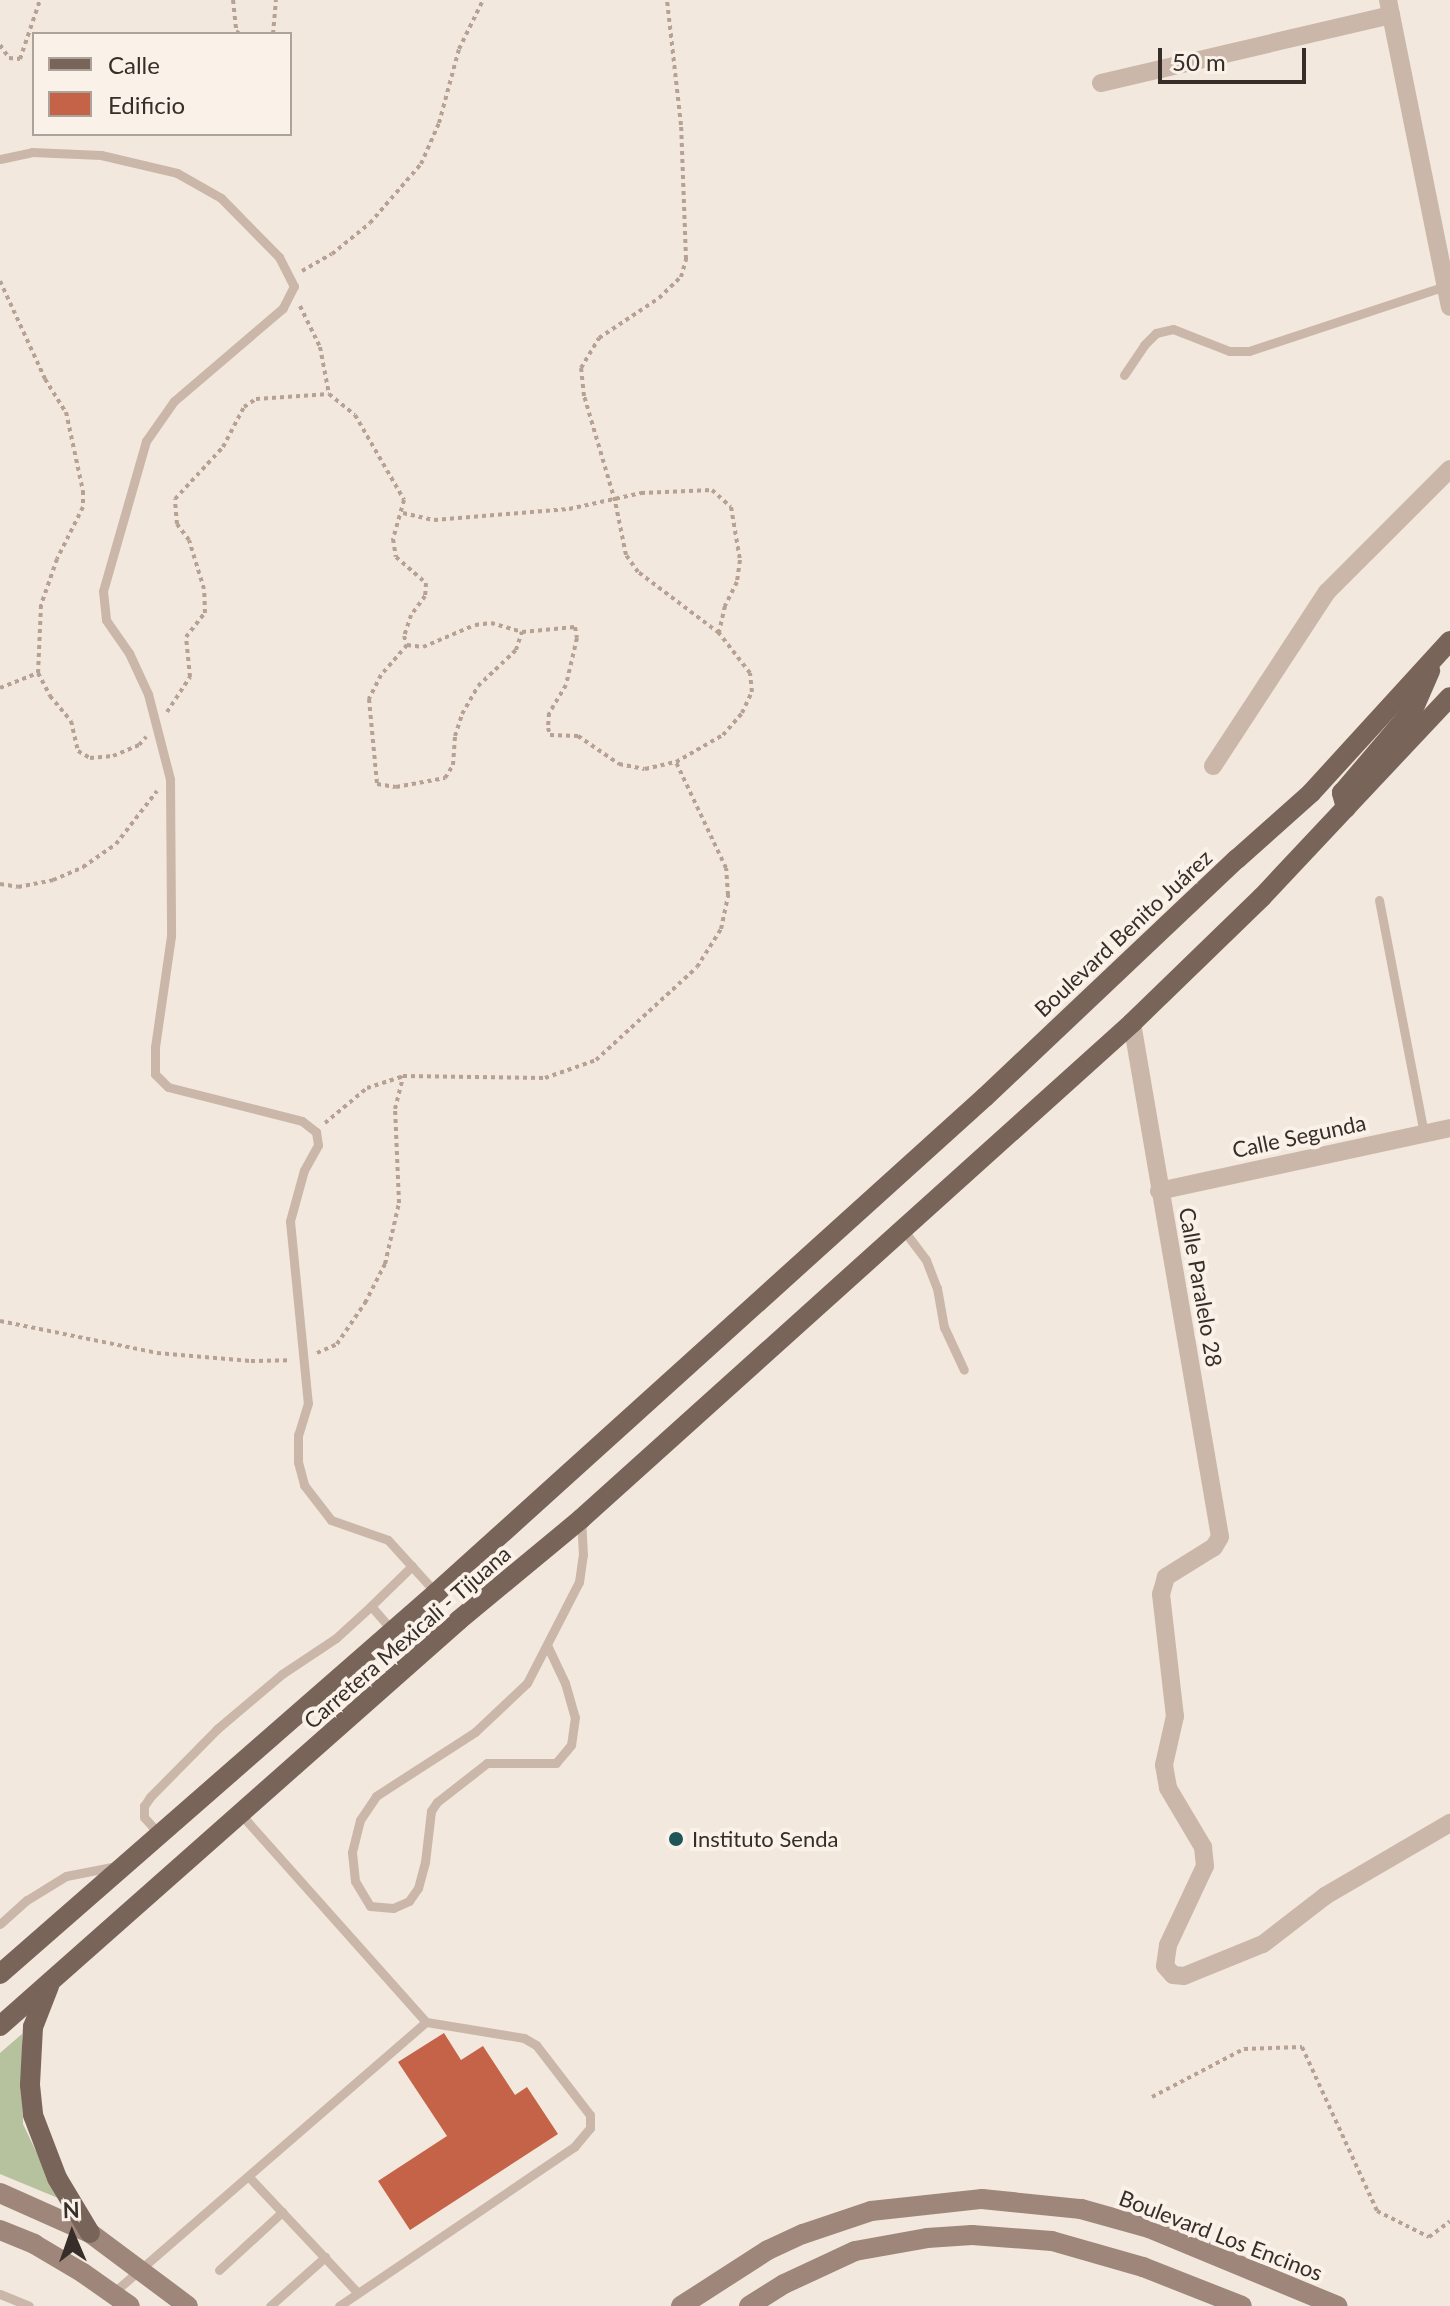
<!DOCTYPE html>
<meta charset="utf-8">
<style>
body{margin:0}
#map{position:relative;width:1450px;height:2306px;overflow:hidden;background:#f2e8dd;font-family:Lato,sans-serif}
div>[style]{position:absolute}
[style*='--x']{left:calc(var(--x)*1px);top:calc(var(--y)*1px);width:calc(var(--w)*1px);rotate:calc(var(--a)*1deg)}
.green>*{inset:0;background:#b6c19d}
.building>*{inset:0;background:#c56348}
.path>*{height:4px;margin-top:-2px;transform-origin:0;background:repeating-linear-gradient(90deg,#b6a193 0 4px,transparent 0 8px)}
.service>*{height:9px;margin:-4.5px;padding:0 4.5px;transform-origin:4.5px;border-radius:4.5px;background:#cab7a9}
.minor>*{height:18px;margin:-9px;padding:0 9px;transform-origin:9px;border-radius:9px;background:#cab7a9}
.secondary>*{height:20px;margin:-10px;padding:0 10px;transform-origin:10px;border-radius:10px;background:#9e867a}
.primary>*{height:20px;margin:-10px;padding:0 10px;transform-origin:10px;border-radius:10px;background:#79645a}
.dots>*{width:22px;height:22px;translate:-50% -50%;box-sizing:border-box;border:4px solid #faf2e9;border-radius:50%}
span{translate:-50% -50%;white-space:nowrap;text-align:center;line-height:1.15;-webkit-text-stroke:8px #faf2e9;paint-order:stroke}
.street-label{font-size:22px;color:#372d29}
.poi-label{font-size:22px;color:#372d29}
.left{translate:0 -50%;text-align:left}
.legend{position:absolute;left:32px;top:32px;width:260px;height:104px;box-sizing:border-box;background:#faf2e9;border:2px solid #aca39c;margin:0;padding:10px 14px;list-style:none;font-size:24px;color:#372d29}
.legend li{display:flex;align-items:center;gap:16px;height:40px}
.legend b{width:40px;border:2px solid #aca39c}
.north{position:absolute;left:32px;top:2194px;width:80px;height:80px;-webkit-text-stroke:6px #faf2e9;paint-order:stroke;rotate:358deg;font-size:22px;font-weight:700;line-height:32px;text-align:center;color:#372d29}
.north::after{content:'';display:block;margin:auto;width:28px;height:36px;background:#372d29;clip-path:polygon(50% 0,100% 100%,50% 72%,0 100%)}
.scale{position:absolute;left:1158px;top:48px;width:148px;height:36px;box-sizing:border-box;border:4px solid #372d29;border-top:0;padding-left:10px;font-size:24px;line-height:28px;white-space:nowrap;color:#372d29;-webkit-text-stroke:6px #faf2e9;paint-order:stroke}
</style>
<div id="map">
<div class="green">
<div style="clip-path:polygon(22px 2034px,23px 2124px,58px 2198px,0 2174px,0 2053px)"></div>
</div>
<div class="building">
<div style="clip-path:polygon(444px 2033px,461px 2060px,483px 2046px,515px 2095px,527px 2087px,558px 2134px,410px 2230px,378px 2181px,447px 2136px,398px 2062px)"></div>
</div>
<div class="path">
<div style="--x:233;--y:0;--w:31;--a:84"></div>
<div style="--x:236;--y:31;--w:5;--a:37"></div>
<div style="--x:273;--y:34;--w:34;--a:-85"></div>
<div style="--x:0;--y:45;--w:16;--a:55"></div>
<div style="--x:9;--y:58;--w:11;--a:5"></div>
<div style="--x:20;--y:59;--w:62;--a:-71.3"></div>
<div style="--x:302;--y:271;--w:34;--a:-30"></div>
<div style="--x:332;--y:254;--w:49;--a:-39.2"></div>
<div style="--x:370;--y:223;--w:78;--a:-49.2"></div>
<div style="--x:421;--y:164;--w:45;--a:-66.3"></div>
<div style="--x:439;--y:123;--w:77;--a:-74.9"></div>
<div style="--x:459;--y:49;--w:55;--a:-63.9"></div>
<div style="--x:0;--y:281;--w:108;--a:65.3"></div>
<div style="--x:45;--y:379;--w:39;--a:58"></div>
<div style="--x:66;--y:412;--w:81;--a:77.9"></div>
<div style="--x:83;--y:491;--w:16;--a:90"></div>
<div style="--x:83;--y:507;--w:58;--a:116.6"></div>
<div style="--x:57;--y:559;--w:49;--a:109.2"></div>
<div style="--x:41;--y:605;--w:68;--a:92.5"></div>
<div style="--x:38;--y:673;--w:26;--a:62"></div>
<div style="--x:50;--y:696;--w:33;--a:50"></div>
<div style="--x:71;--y:721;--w:31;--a:77"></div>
<div style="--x:78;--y:751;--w:14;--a:30"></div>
<div style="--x:90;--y:758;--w:23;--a:-5"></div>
<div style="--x:113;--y:756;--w:28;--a:-23"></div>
<div style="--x:139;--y:745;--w:11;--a:-49"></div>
<div style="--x:300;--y:306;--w:46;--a:64"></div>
<div style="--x:320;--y:347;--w:48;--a:79.2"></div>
<div style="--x:403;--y:513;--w:32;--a:13"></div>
<div style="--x:434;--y:520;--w:135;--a:-4.7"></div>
<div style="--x:569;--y:509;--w:74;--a:-12.5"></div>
<div style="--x:641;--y:493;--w:71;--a:-2.4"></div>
<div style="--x:712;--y:490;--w:25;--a:42"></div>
<div style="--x:731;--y:507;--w:54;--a:80.4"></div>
<div style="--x:740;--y:560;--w:22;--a:98"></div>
<div style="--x:737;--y:582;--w:27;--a:117"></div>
<div style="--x:725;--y:606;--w:28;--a:103"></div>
<div style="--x:407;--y:645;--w:40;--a:131"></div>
<div style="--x:381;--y:675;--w:27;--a:117"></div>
<div style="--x:369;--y:699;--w:85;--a:84.6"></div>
<div style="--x:377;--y:784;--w:19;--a:9"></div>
<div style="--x:396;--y:787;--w:50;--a:-10.4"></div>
<div style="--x:445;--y:778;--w:15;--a:-58"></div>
<div style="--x:453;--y:765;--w:29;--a:-86"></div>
<div style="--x:455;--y:736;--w:23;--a:-72"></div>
<div style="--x:462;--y:714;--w:32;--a:-60"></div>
<div style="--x:478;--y:686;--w:52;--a:-43.5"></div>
<div style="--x:516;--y:650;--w:19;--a:-72"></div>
<div style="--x:0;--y:688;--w:41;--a:-21.5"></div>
<div style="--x:167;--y:712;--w:42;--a:-56.7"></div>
<div style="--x:190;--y:677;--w:40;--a:-95.7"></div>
<div style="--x:186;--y:637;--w:31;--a:-52"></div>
<div style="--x:205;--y:613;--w:24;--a:-92"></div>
<div style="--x:204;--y:589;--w:51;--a:-107"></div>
<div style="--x:189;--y:540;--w:20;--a:-127"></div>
<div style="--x:177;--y:524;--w:25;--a:-95"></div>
<div style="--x:175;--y:499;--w:71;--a:-47.3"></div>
<div style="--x:223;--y:447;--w:45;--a:-62.3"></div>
<div style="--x:244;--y:407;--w:14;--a:-34"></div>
<div style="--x:256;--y:399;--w:73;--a:-3.9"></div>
<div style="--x:329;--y:394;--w:33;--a:39"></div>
<div style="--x:355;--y:415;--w:98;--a:60"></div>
<div style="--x:404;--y:500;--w:41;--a:105.8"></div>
<div style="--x:393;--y:539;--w:18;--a:81"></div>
<div style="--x:396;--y:557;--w:40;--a:41"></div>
<div style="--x:426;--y:583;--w:13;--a:94"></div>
<div style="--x:425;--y:596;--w:24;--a:126"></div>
<div style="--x:411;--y:615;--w:22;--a:108"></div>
<div style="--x:404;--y:636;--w:9;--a:72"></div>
<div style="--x:407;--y:645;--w:16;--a:7"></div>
<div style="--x:423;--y:647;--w:56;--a:-22.9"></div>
<div style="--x:475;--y:625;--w:16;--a:-7"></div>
<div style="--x:491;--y:623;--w:32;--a:16"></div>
<div style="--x:522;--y:632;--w:53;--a:-5.4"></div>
<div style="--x:575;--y:627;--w:11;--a:80"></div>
<div style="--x:577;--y:638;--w:48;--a:103.2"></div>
<div style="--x:566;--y:685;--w:33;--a:121"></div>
<div style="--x:549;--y:713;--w:15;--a:94"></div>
<div style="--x:548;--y:728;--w:7;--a:74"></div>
<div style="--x:550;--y:735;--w:28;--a:2"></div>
<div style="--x:578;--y:736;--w:50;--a:34.3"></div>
<div style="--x:619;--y:764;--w:26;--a:11"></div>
<div style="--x:645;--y:769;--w:32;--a:-13"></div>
<div style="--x:676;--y:762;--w:54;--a:-29.9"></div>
<div style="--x:723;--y:735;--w:29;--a:-49"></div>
<div style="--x:742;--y:713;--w:23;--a:-65"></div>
<div style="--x:752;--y:692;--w:19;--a:-96"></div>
<div style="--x:750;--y:673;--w:51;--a:-127.8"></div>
<div style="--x:719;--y:633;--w:101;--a:-143"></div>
<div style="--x:638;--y:572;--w:21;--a:-125"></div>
<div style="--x:626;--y:555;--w:55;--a:-101.5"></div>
<div style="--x:615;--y:501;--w:109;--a:-106.4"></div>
<div style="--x:584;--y:396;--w:28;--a:-96"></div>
<div style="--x:581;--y:368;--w:35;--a:-59"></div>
<div style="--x:599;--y:338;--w:72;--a:-33.7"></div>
<div style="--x:659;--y:298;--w:30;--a:-44"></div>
<div style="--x:681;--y:277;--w:19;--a:-74"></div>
<div style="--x:686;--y:259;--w:134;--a:-92.1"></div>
<div style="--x:681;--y:125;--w:126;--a:-96.4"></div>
<div style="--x:0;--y:884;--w:18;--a:9"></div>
<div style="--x:18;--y:887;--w:36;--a:-11"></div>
<div style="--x:53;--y:880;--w:33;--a:-23"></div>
<div style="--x:83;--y:867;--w:40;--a:-34.9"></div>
<div style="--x:116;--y:844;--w:67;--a:-52.3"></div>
<div style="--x:325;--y:1123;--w:55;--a:-39.8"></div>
<div style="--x:367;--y:1088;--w:38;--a:-18"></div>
<div style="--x:0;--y:1321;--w:160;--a:11.5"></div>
<div style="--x:157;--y:1353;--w:94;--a:4.9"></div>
<div style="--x:251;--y:1361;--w:39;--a:-1"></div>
<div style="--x:317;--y:1353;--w:22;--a:-24"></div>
<div style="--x:337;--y:1344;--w:50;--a:-55.7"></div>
<div style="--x:365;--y:1303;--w:44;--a:-62.9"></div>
<div style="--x:385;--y:1264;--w:63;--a:-77.1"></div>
<div style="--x:399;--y:1203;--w:94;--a:-92.4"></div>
<div style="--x:395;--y:1109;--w:34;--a:-76"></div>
<div style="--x:403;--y:1076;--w:142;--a:0.8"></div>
<div style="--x:545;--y:1078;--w:54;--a:-19.4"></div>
<div style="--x:596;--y:1060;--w:137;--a:-42.6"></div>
<div style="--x:697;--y:967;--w:45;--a:-57.7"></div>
<div style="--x:721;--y:929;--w:35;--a:-78"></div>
<div style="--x:728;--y:895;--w:27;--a:-94"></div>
<div style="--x:726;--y:868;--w:117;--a:-115.3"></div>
<div style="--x:1152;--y:2097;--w:104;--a:-27.6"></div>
<div style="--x:1244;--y:2049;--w:58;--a:-2"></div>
<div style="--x:1302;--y:2047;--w:180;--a:65.4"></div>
<div style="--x:1377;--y:2211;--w:58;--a:26.6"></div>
<div style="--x:1429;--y:2237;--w:26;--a:-37"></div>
</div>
<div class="service">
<div style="--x:0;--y:159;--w:33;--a:-12"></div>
<div style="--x:32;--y:152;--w:69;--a:2.5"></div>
<div style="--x:101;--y:155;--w:78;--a:13.3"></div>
<div style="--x:177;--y:173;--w:51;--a:29.6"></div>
<div style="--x:221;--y:198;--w:83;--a:45.5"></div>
<div style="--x:279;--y:257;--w:33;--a:63"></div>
<div style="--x:294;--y:286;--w:25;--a:117"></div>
<div style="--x:283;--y:308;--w:143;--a:139.5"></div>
<div style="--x:174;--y:401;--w:49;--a:125"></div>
<div style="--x:146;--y:441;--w:156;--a:106"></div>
<div style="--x:103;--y:591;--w:29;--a:84"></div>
<div style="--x:106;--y:620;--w:40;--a:55.1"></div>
<div style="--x:129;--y:653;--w:45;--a:65.1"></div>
<div style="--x:148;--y:694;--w:88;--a:75.5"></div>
<div style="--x:170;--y:779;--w:157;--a:89.6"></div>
<div style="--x:171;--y:936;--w:112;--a:98.2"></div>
<div style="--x:155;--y:1047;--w:27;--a:90"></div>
<div style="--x:155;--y:1074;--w:18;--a:45"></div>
<div style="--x:168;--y:1087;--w:138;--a:14.2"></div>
<div style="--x:302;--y:1121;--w:18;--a:38"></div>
<div style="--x:316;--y:1132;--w:13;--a:81"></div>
<div style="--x:318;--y:1145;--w:29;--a:119"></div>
<div style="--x:304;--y:1170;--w:53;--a:105.4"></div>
<div style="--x:290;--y:1221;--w:183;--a:84.4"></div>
<div style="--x:308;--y:1403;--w:34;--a:107"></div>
<div style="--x:298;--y:1435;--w:27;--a:90"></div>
<div style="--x:298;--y:1462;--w:24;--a:75"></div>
<div style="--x:304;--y:1485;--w:44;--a:52.4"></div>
<div style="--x:331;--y:1520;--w:60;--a:19.3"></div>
<div style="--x:388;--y:1540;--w:72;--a:47.8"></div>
<div style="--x:1124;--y:375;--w:36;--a:-56"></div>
<div style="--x:1144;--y:345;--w:17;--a:-45"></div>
<div style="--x:1156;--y:333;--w:17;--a:-13"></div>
<div style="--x:1173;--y:329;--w:60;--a:21.4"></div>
<div style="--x:1229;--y:351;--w:20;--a:0"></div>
<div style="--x:1249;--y:351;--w:206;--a:-18.3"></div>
<div style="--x:1379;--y:900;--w:237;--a:79.1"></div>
<div style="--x:902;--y:1228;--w:40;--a:53"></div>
<div style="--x:926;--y:1260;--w:30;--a:69"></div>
<div style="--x:937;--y:1288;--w:40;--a:80"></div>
<div style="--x:944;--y:1327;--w:47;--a:65.1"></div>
<div style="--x:412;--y:1566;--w:57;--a:135.7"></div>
<div style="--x:371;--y:1606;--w:70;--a:49"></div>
<div style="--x:547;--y:1645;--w:42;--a:64.7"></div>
<div style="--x:565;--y:1683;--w:35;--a:74"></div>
<div style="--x:575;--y:1717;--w:28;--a:98"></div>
<div style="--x:571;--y:1745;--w:23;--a:130"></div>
<div style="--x:556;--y:1763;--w:69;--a:180"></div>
<div style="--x:487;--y:1763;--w:63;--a:142"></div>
<div style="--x:437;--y:1802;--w:11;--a:124"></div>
<div style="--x:431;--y:1811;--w:51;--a:96.7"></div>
<div style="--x:425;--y:1862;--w:27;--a:105"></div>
<div style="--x:418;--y:1888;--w:16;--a:125"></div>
<div style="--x:409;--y:1901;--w:17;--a:156"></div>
<div style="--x:393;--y:1908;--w:23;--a:-175"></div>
<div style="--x:370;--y:1906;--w:29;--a:-121"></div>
<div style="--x:355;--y:1881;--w:29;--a:-96"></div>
<div style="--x:352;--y:1852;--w:33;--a:-76"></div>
<div style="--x:360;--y:1820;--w:29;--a:-56"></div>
<div style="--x:376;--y:1796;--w:118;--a:-32.9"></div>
<div style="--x:475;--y:1732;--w:71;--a:-43.3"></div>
<div style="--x:527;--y:1683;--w:114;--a:-62.8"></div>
<div style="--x:579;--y:1582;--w:27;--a:-82"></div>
<div style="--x:583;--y:1555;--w:34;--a:-93"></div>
<div style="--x:161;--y:1836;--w:25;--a:-132"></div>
<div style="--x:144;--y:1817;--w:11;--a:-90"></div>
<div style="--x:144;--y:1806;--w:11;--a:-56"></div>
<div style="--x:150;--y:1797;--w:95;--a:-45.4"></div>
<div style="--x:217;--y:1729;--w:85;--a:-40.2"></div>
<div style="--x:282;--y:1674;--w:65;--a:-33.7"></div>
<div style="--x:336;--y:1638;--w:47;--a:-42.4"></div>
<div style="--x:0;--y:1924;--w:36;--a:-42"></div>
<div style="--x:27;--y:1900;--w:46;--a:-31.6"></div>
<div style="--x:66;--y:1876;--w:52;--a:-11.1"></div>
<div style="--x:249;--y:2177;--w:159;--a:46.8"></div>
<div style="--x:219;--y:2270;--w:86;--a:-42.6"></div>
<div style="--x:113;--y:2293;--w:414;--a:-40.9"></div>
<div style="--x:426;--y:2022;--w:278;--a:-131.7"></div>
<div style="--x:0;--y:2294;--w:31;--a:22"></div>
<div style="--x:270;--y:2306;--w:74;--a:-41.7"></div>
<div style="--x:339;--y:2306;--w:284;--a:-34.1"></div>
<div style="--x:574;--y:2147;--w:25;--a:-50"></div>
<div style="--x:590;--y:2128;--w:13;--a:-90"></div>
<div style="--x:590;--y:2115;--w:88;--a:-127.6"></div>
<div style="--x:536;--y:2045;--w:14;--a:-150"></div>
<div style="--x:524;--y:2038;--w:99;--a:-170.7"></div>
</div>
<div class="minor">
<div style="--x:1388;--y:0;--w:313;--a:78.6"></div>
<div style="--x:1101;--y:83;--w:298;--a:-13.2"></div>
<div style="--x:1213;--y:766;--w:208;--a:-56.8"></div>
<div style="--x:1327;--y:592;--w:174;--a:-45"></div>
<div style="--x:1132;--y:1023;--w:521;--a:80.28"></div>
<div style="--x:1220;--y:1537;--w:12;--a:121"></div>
<div style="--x:1214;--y:1547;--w:57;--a:148"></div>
<div style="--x:1166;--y:1577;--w:18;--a:106"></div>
<div style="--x:1161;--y:1594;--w:123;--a:83.5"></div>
<div style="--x:1175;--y:1716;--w:50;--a:102.7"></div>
<div style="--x:1164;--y:1765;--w:23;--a:80"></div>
<div style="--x:1168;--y:1788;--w:69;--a:59.3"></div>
<div style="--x:1203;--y:1847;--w:19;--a:84"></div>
<div style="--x:1205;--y:1866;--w:87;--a:115.1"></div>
<div style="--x:1168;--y:1945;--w:21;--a:98"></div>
<div style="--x:1165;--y:1966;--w:12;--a:48"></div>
<div style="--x:1173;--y:1975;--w:11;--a:5"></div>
<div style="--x:1184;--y:1976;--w:85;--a:-22.1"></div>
<div style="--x:1263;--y:1944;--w:78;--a:-37.7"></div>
<div style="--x:1325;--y:1896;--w:145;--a:-30.3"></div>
<div style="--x:1159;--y:1191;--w:298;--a:-12.2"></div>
</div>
<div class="secondary">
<div style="--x:0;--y:2193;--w:98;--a:24"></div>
<div style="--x:90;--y:2233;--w:122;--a:36.7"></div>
<div style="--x:0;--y:2230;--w:37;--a:22"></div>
<div style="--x:34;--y:2244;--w:57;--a:30.6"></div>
<div style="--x:83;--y:2273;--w:57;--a:35.1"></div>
<div style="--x:681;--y:2306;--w:103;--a:-32.8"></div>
<div style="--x:768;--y:2250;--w:38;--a:-25"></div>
<div style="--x:803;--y:2234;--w:72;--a:-18.7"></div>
<div style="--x:871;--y:2211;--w:112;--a:-6.2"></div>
<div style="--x:982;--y:2199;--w:100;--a:5.8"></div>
<div style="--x:1081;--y:2209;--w:71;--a:15.6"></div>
<div style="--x:1149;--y:2228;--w:204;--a:22.5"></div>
<div style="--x:749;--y:2306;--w:41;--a:-32.2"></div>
<div style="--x:784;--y:2284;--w:78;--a:-24.9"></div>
<div style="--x:855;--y:2251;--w:73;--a:-10.2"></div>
<div style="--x:927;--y:2238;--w:45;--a:-3.8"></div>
<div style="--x:972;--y:2235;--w:80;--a:4.3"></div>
<div style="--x:1052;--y:2241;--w:95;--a:15.9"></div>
<div style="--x:1143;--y:2267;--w:106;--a:21.5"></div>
</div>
<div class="primary">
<div style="--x:1346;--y:808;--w:16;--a:-105"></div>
<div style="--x:1342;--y:793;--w:109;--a:-49.5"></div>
<div style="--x:1413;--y:710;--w:43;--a:-66.4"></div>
<div style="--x:0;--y:1974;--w:579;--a:-41.15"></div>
<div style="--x:436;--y:1593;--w:740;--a:-42.1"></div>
<div style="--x:985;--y:1097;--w:347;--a:-43.4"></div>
<div style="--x:1237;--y:859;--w:99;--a:-41.7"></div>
<div style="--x:1311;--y:793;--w:206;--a:-47.6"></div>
<div style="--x:49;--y:1986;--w:44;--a:111.3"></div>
<div style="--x:33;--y:2027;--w:58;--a:93"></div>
<div style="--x:30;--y:2085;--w:30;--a:84"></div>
<div style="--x:33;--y:2115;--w:67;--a:69.1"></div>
<div style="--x:57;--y:2178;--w:64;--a:59"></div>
<div style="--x:0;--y:2026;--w:613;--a:-41.49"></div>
<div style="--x:459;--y:1620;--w:158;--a:-39.6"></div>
<div style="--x:581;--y:1519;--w:741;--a:-41.99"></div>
<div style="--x:1132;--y:1023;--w:181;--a:-44.1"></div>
<div style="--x:1262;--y:897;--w:274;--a:-46.8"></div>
</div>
<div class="dots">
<div style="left:676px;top:1839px;background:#1e5658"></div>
</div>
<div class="street-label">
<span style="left:1123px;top:933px;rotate:-43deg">Boulevard Benito Juárez</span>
<span style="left:1299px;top:1136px;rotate:-12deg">Calle Segunda</span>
<span style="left:1201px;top:1287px;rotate:80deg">Calle Paralelo 28</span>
<span style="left:407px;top:1637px;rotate:-41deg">Carretera Mexicali - Tijuana</span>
<span style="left:1221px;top:2235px;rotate:21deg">Boulevard Los Encinos</span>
</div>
<div class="poi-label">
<span class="left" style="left:692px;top:1839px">Instituto Senda</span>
</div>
<ul class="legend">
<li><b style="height:10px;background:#79645a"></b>Calle</li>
<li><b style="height:22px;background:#c56348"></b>Edificio</li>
</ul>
<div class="north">N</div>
<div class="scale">50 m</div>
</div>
